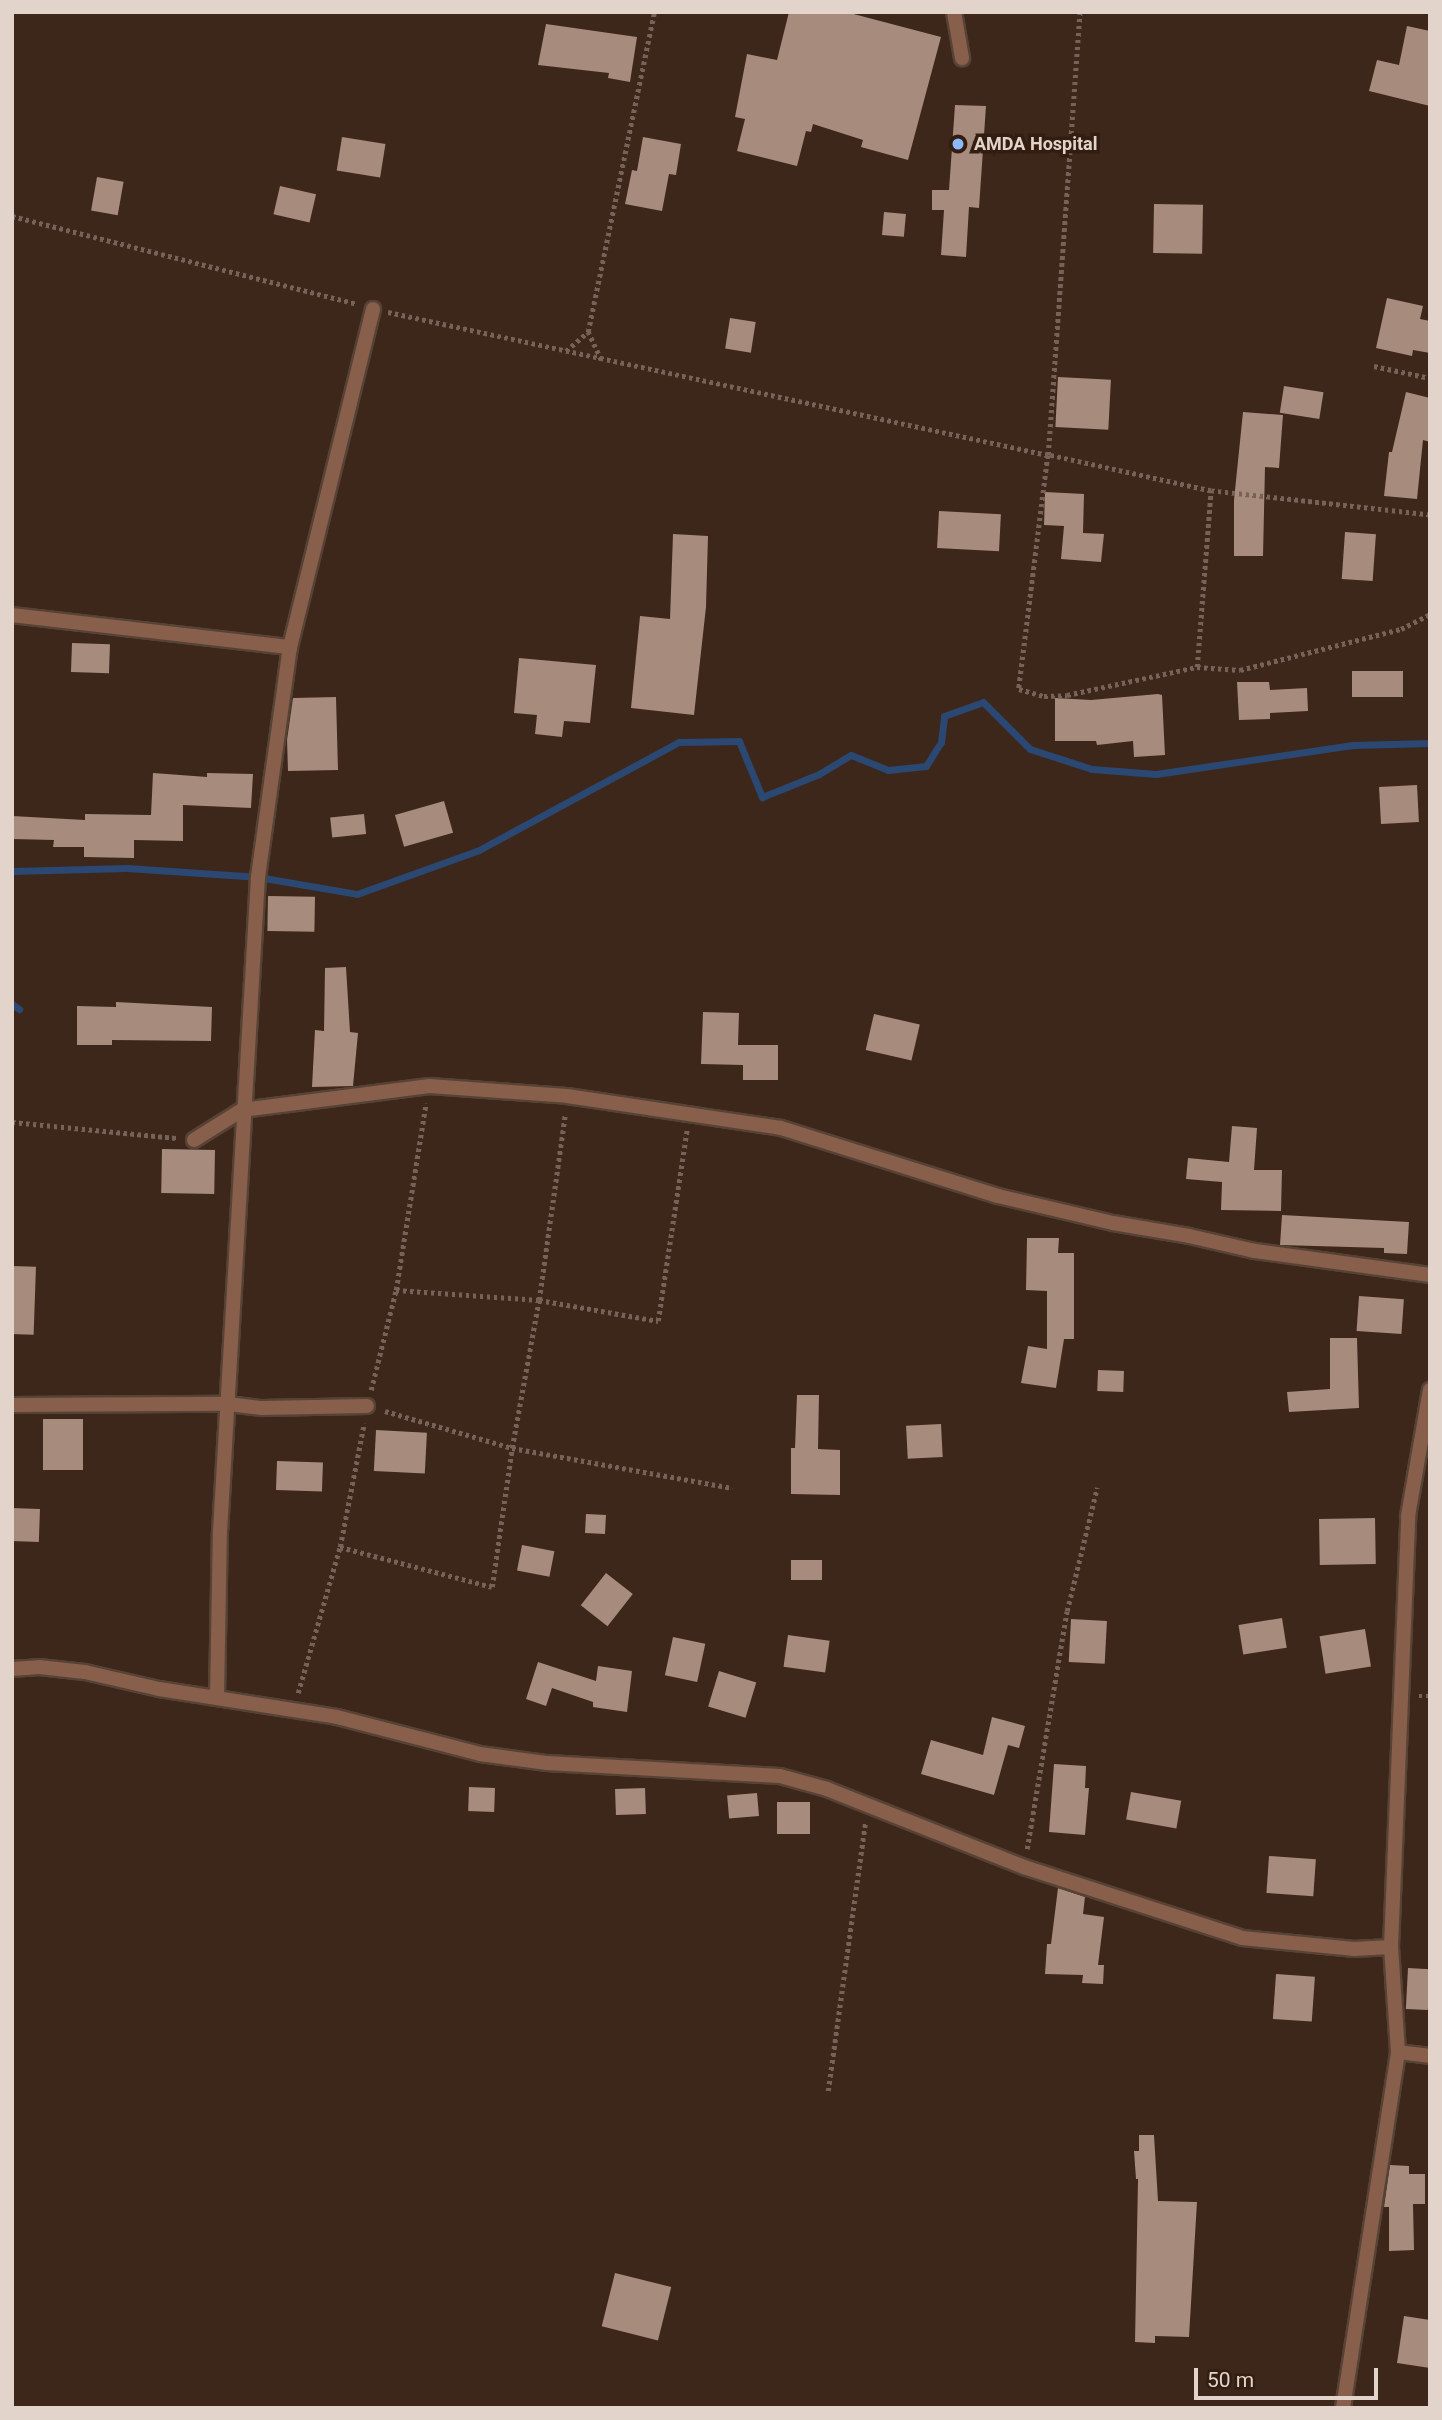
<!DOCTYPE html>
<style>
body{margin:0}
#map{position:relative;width:1442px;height:2420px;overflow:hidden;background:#3d261a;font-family:Roboto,sans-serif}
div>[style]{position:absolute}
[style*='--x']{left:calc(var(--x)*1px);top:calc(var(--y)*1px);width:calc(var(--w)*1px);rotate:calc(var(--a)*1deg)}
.stream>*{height:7px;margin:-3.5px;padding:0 3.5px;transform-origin:3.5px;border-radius:3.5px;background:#2a4871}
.building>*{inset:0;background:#a78b7d;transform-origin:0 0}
.path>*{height:4.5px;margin-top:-2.25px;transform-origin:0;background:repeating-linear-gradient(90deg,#766257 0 3.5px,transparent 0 7px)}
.roads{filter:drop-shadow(2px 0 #574236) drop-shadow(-2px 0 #574236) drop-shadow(0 2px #574236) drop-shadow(0 -2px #574236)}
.street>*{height:14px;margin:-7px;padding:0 7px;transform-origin:7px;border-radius:7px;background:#885f4a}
.dots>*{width:19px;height:19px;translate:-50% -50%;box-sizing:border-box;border:4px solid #331d11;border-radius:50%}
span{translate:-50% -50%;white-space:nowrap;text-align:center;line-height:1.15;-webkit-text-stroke:7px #331d11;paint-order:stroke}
.poi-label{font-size:18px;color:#e2d3cb;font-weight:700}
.left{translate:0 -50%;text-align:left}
.frame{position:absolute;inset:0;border:14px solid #e2d3cb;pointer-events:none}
.scale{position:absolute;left:1194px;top:2368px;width:184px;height:32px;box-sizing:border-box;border:4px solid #e2d3cb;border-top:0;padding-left:9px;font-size:21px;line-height:24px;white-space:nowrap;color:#e2d3cb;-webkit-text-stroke:5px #331d11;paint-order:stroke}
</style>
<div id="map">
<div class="stream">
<div style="--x:12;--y:871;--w:115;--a:-1.5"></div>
<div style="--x:127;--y:868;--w:131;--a:3.9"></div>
<div style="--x:258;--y:877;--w:100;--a:9.7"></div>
<div style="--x:357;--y:894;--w:130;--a:-19.8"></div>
<div style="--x:479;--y:850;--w:227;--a:-28.4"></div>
<div style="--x:679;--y:742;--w:60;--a:-1"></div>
<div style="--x:739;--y:741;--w:61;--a:67.7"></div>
<div style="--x:762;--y:797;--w:61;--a:-22"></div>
<div style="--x:819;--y:774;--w:37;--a:-31"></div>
<div style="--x:851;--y:755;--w:40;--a:22"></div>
<div style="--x:888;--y:770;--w:38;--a:-6"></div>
<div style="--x:926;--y:766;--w:28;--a:-58"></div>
<div style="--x:941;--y:742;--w:26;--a:-83"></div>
<div style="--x:944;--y:716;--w:41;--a:-19.7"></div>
<div style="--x:983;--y:702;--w:66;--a:45"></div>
<div style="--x:1030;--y:749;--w:65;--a:17.9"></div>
<div style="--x:1092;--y:769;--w:64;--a:4.5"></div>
<div style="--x:1156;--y:774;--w:199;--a:-8.4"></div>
<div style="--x:1353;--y:745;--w:77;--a:-1.5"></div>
<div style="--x:12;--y:1004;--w:9;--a:36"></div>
</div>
<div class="building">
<div style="clip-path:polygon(789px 12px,846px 12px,941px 37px,908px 160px,861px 147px,863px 140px,813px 124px,811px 132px,806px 131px,797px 166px,737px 151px,745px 119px,735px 117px,747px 54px,777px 60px)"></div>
<div style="clip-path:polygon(546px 24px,637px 37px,630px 82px,608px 78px,609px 73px,538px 65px)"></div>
<div style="clip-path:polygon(1407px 26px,1430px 31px,1430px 106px,1369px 91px,1377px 60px,1399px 65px)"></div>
<div style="clip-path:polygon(955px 105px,986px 106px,979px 208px,969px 207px,966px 257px,941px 255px,944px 210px,932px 210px,932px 190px,949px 190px)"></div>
<div style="left:342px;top:137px;width:44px;height:34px;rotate:9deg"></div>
<div style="clip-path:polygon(643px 137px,681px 144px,676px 175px,669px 174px,662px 211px,625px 204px,632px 170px,637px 171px)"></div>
<div style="left:97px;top:177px;width:27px;height:34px;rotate:10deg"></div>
<div style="left:280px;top:186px;width:37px;height:29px;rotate:13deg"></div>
<div style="left:1154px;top:204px;width:49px;height:49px;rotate:1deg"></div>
<div style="left:884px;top:212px;width:22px;height:23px;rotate:5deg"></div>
<div style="clip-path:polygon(1387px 298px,1423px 306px,1420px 319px,1430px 321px,1430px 353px,1413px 350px,1412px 356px,1376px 348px)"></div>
<div style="left:730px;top:318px;width:26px;height:31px;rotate:9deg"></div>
<div style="left:1058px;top:377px;width:53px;height:50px;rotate:3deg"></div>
<div style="left:1284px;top:386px;width:40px;height:27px;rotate:9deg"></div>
<div style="clip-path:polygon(1406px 392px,1430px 398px,1430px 442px,1423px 440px,1417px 499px,1384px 496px,1389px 452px,1392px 452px)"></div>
<div style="clip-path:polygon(1243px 412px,1283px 415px,1279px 468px,1265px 467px,1263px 556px,1234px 556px,1234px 500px)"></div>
<div style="clip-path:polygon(1045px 492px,1084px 494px,1083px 533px,1104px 534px,1101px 562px,1061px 559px,1064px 526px,1044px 525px)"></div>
<div style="left:939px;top:511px;width:62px;height:37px;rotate:3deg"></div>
<div style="left:1345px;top:532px;width:31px;height:47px;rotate:4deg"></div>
<div style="clip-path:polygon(673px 534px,708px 536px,706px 607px,694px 715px,631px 708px,640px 616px,670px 619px)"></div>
<div style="left:72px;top:643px;width:38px;height:29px;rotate:2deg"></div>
<div style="clip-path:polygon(519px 658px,596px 665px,590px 723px,564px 721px,562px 737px,535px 734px,537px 715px,514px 713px)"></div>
<div style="left:1352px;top:671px;width:51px;height:26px"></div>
<div style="clip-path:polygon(1237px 682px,1269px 682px,1270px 690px,1307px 688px,1308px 711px,1270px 713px,1270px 719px,1239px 720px)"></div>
<div style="clip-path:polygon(1158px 694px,1162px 695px,1165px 755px,1134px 757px,1133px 741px,1097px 745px,1096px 741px,1055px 741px,1055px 698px,1091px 700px)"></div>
<div style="clip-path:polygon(336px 697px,338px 770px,288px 771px,287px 740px,293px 698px)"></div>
<div style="clip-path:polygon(153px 773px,207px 777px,207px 773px,253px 774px,251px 808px,183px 805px,183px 841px,134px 840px,134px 858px,84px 857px,84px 847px,53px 847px,54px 840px,12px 839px,12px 816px,85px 820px,85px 814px,151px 815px)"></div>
<div style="left:1417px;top:785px;width:37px;height:38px;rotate:87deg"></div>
<div style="left:444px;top:801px;width:33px;height:51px;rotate:74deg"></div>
<div style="left:364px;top:814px;width:20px;height:34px;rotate:84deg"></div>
<div style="left:268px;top:896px;width:47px;height:35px;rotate:1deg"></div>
<div style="clip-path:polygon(346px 967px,350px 1032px,358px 1033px,353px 1086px,312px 1087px,315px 1030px,324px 1031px,325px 968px)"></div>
<div style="clip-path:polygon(116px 1002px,212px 1007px,211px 1041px,112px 1040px,112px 1045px,77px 1045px,77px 1006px,116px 1007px)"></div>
<div style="clip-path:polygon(703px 1012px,739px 1013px,738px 1045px,778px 1045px,778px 1080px,743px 1080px,743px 1065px,701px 1064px)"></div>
<div style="left:874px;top:1014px;width:47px;height:37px;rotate:13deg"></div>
<div style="clip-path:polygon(1232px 1126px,1257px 1128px,1254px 1170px,1282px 1170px,1281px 1211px,1221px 1210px,1222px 1182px,1186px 1179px,1188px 1158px,1229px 1162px)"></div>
<div style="left:162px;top:1149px;width:53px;height:44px;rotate:1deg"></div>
<div style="clip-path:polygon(1282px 1215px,1409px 1222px,1407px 1254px,1384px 1253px,1384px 1248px,1280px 1245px)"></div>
<div style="clip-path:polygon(1027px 1238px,1059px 1238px,1058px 1253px,1074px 1253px,1074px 1339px,1064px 1339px,1056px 1388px,1021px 1383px,1028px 1346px,1047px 1349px,1047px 1291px,1026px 1290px)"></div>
<div style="left:12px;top:1266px;width:24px;height:68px;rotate:2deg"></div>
<div style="left:1359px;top:1296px;width:45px;height:35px;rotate:4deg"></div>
<div style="clip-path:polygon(1330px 1338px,1357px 1338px,1359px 1408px,1289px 1412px,1287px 1392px,1330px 1389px)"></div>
<div style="left:1098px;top:1370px;width:26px;height:21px;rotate:2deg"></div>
<div style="clip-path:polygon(797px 1395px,819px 1395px,818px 1449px,840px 1450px,840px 1495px,791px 1494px,791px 1448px,795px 1448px)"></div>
<div style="left:43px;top:1419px;width:40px;height:51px"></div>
<div style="left:941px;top:1424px;width:33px;height:35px;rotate:87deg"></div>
<div style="left:376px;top:1430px;width:51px;height:41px;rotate:3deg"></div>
<div style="left:277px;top:1461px;width:46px;height:29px;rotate:2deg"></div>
<div style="left:12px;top:1508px;width:28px;height:33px;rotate:2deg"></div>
<div style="left:586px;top:1514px;width:20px;height:19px;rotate:3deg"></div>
<div style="left:1375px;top:1518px;width:46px;height:56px;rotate:89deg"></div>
<div style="left:522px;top:1545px;width:33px;height:26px;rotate:11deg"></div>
<div style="left:791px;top:1560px;width:31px;height:20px"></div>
<div style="left:606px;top:1573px;width:34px;height:41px;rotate:38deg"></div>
<div style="left:1282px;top:1618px;width:30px;height:44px;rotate:81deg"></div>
<div style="left:1071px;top:1619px;width:36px;height:43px;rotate:3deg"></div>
<div style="left:1365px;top:1629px;width:38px;height:46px;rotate:81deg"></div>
<div style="left:788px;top:1635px;width:42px;height:32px;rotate:8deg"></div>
<div style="left:673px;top:1637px;width:33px;height:39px;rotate:12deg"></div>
<div style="clip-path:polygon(538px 1662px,596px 1681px,598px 1666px,632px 1671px,627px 1712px,593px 1707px,593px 1702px,552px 1688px,546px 1706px,526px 1699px)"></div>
<div style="left:719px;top:1671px;width:39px;height:37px;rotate:17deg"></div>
<div style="clip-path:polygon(992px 1717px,1025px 1726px,1019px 1748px,1008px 1745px,994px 1795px,921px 1774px,931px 1740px,983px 1755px)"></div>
<div style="clip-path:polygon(1054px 1764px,1086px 1766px,1085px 1788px,1089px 1788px,1085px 1835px,1049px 1832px)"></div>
<div style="left:469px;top:1787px;width:26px;height:24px;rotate:2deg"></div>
<div style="left:645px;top:1788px;width:26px;height:30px;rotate:88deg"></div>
<div style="left:1131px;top:1792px;width:51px;height:28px;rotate:10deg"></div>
<div style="left:757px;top:1793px;width:23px;height:30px;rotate:85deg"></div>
<div style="left:777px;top:1802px;width:33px;height:32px"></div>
<div style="left:1269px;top:1856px;width:47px;height:37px;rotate:4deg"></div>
<div style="clip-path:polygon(1058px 1888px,1085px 1897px,1083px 1914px,1104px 1917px,1098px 1965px,1104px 1965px,1103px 1984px,1082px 1983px,1083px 1975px,1045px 1974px,1047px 1944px,1051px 1944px)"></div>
<div style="left:1408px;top:1968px;width:22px;height:41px;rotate:3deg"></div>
<div style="left:1276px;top:1974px;width:39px;height:45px;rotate:4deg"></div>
<div style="clip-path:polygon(1139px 2135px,1154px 2135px,1158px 2201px,1197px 2202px,1189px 2337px,1155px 2336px,1155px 2343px,1135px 2342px,1138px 2179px,1136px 2179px,1134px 2151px,1139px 2151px)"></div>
<div style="clip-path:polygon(1390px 2165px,1409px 2166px,1409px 2174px,1425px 2174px,1425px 2204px,1413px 2204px,1414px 2250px,1389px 2251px,1389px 2207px,1384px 2207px)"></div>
<div style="left:615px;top:2273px;width:58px;height:55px;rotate:14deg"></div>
<div style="clip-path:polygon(1404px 2316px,1430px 2320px,1430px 2368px,1397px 2363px)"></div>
</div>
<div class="path">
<div style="--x:12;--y:216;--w:355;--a:14.3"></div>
<div style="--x:388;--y:312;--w:675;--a:12.23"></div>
<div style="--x:1048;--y:455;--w:444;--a:-85.9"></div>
<div style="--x:566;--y:351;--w:29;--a:-41"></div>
<div style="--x:601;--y:360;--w:31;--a:-115"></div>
<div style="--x:588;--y:332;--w:327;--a:-78.3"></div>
<div style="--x:1374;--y:366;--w:57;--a:12.1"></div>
<div style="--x:1430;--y:515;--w:220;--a:-173.7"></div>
<div style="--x:1211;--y:491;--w:167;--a:-167.5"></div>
<div style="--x:1048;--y:455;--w:236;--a:97.1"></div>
<div style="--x:1019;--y:689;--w:26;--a:16"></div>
<div style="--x:1044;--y:696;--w:23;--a:-2"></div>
<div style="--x:1067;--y:695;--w:133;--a:-12.2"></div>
<div style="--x:1197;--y:667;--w:43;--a:4"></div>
<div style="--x:1240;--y:670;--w:166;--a:-14.3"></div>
<div style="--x:1401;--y:629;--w:33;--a:-27"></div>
<div style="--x:1197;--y:667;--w:177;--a:-85.5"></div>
<div style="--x:12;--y:1122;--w:165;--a:5.6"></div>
<div style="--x:396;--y:1290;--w:143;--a:4"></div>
<div style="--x:539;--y:1300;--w:121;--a:10"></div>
<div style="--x:658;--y:1321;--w:193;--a:-81.4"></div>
<div style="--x:371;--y:1390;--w:103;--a:-76"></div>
<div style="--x:396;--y:1290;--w:189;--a:-80.9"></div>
<div style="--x:385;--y:1411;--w:132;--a:16.2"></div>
<div style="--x:512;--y:1448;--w:224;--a:10.3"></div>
<div style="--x:340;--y:1547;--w:157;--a:14.7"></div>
<div style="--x:492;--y:1587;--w:140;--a:-81.8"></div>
<div style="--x:512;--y:1448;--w:150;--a:-79.7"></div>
<div style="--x:539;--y:1300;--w:188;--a:-82"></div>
<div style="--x:298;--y:1693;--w:152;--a:-74"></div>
<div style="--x:340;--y:1547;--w:126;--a:-79"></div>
<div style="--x:1419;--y:1696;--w:11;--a:0"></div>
<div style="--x:1027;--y:1849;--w:241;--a:-80.5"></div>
<div style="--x:1067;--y:1611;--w:127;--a:-76.3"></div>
<div style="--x:828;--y:2091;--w:270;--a:-82.1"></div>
</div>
<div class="roads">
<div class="street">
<div style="--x:954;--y:12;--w:47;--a:80.1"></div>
<div style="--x:12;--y:615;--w:280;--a:6.6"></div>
<div style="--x:290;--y:647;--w:348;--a:-76.2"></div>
<div style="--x:194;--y:1140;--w:57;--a:-32"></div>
<div style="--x:242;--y:1110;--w:189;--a:-7.3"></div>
<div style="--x:429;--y:1086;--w:138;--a:4.1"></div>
<div style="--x:567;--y:1096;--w:216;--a:8.5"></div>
<div style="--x:781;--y:1128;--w:227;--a:17.4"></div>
<div style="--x:998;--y:1196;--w:118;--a:13.2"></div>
<div style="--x:1113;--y:1223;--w:77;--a:9.7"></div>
<div style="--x:1189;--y:1236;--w:68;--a:12.8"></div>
<div style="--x:1255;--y:1251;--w:177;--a:7.8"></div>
<div style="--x:12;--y:1405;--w:216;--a:-0.3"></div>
<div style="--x:228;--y:1404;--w:34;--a:7"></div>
<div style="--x:262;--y:1408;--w:105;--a:-1.1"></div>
<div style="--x:12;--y:1669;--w:27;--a:-4"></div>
<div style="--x:39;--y:1667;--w:46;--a:6.2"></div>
<div style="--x:85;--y:1672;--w:76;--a:12.9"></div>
<div style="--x:159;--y:1689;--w:180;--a:8.9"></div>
<div style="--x:337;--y:1717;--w:148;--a:14.5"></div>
<div style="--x:480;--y:1754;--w:68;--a:7.7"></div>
<div style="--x:547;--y:1763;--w:233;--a:3.2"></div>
<div style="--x:780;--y:1776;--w:49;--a:15.5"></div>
<div style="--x:827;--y:1789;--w:212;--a:21.6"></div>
<div style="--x:1024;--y:1867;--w:229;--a:18"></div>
<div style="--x:1242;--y:1938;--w:113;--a:5.6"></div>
<div style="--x:1354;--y:1949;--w:37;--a:-3"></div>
<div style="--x:217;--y:1698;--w:166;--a:-89"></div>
<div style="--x:220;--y:1532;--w:656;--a:-86.68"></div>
<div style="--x:258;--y:877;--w:232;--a:-82.1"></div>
<div style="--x:1398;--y:2052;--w:32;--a:7"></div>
<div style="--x:1343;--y:2408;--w:360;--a:-81.2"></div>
<div style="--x:1398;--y:2052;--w:105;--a:-93.8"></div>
<div style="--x:1391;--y:1947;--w:431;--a:-87.7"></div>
<div style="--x:1408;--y:1516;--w:128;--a:-80.1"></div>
</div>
</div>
<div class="dots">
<div style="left:958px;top:144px;background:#8bbafc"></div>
</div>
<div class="poi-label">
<span class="left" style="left:974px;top:144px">AMDA Hospital</span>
</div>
<div class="frame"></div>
<div class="scale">50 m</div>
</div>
